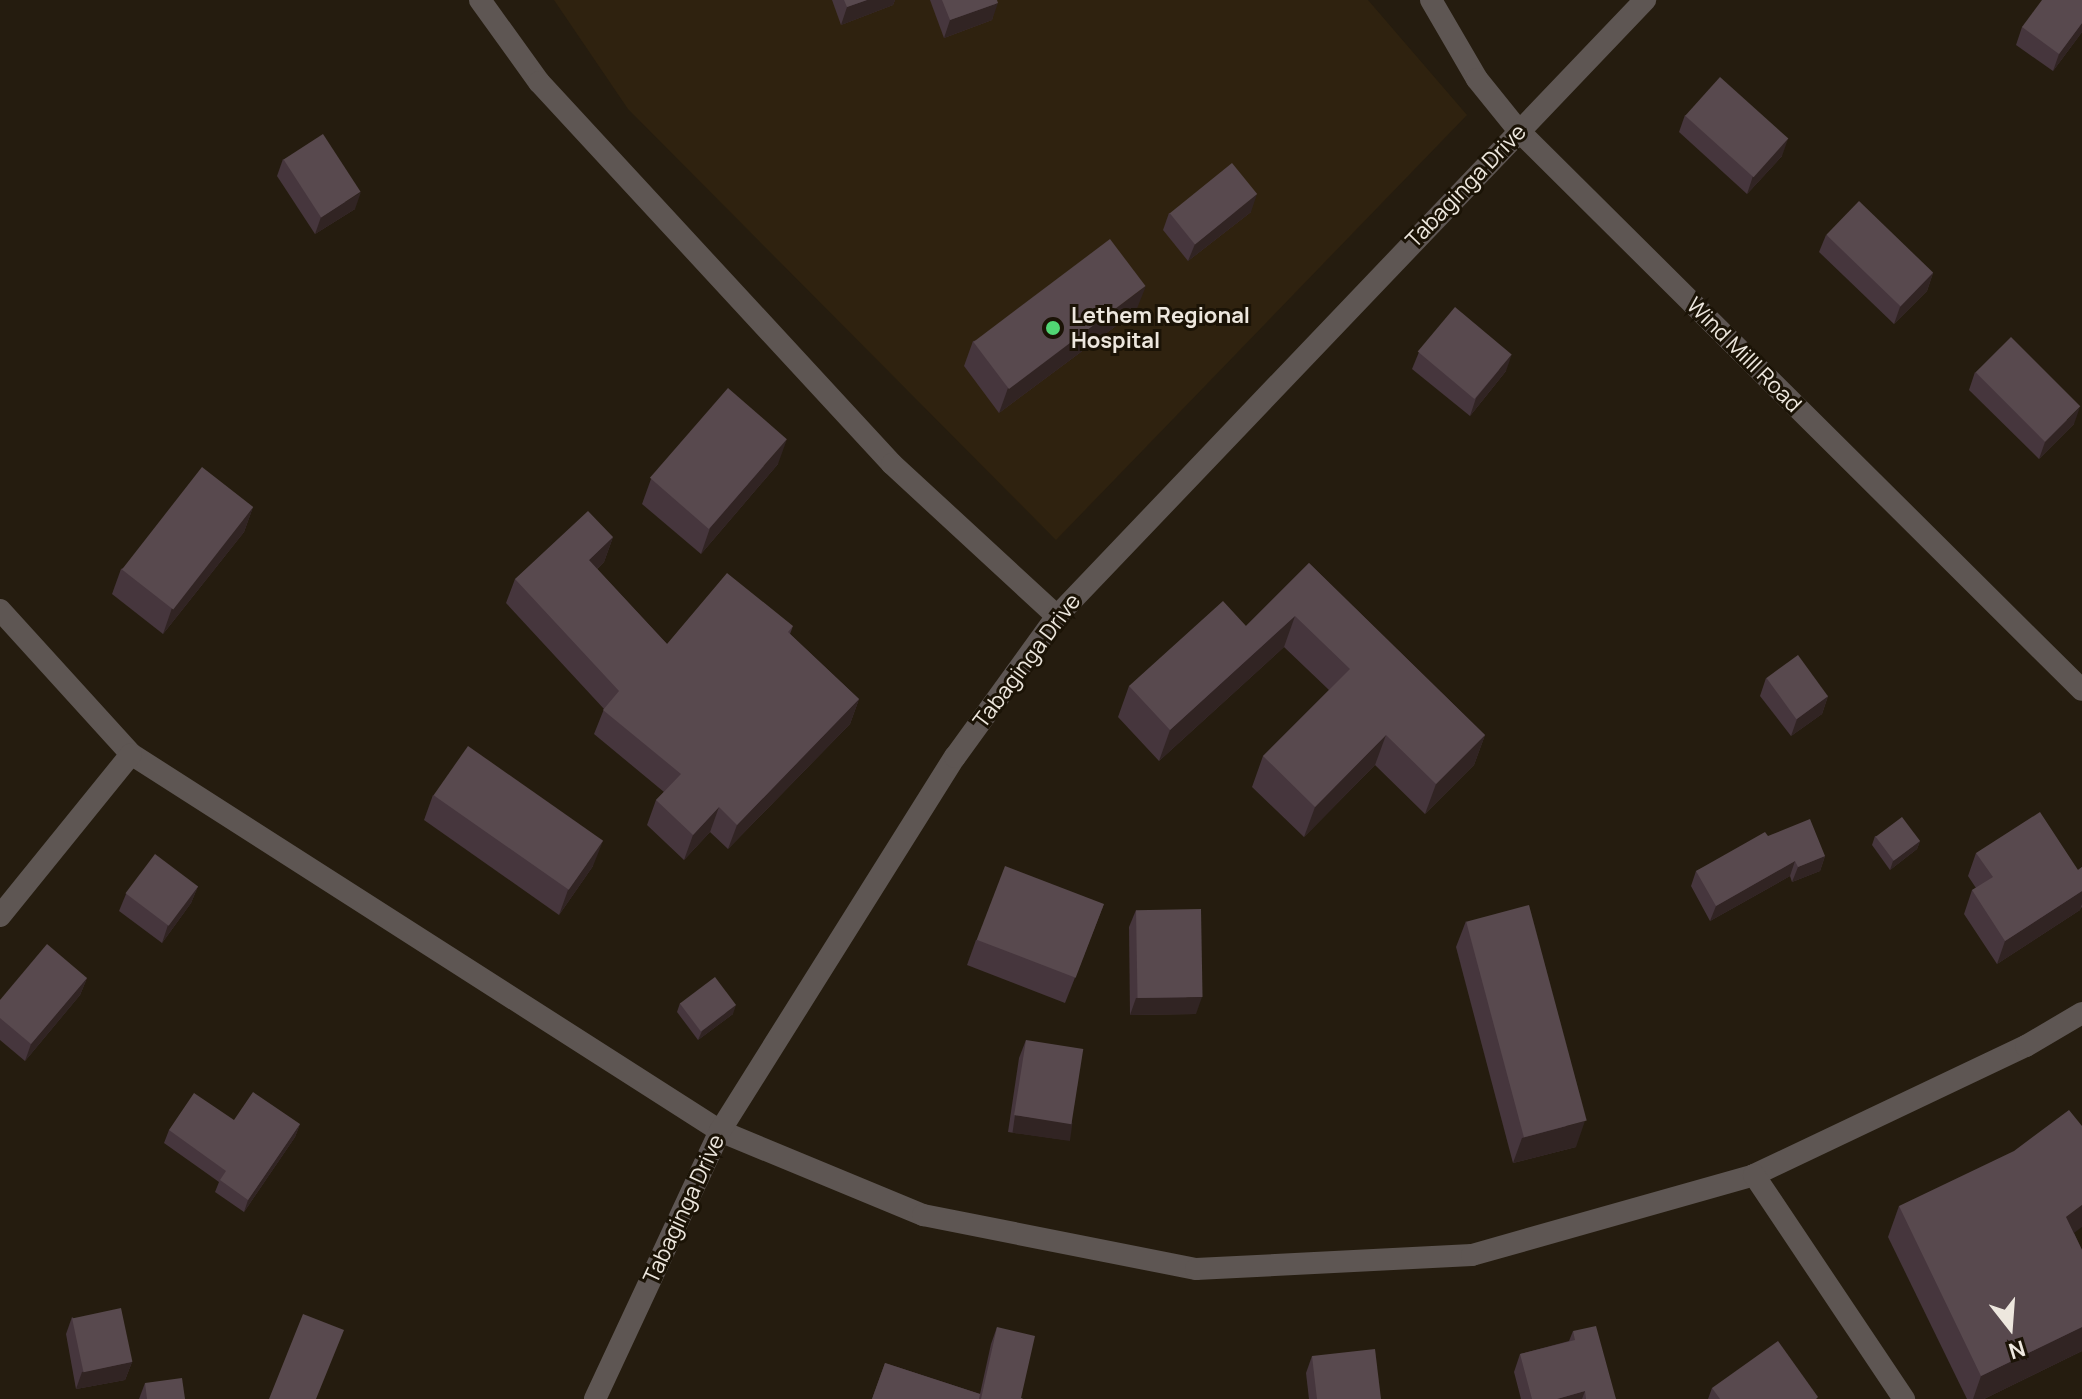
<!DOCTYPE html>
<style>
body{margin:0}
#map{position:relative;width:2082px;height:1399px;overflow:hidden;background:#251c0f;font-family:Manrope,sans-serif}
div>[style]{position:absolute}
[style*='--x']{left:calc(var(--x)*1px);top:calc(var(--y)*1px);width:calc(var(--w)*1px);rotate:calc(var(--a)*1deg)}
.built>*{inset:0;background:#2f220f}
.minor>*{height:22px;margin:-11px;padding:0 11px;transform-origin:11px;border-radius:11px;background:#5e5653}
.wall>*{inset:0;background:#46363d}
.shaded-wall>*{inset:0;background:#312423;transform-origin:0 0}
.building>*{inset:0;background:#58494e;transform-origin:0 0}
.dots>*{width:22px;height:22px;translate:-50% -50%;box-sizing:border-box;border:4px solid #1b1306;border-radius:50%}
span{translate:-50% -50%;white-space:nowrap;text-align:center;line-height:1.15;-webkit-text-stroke:6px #1b1306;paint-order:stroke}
.street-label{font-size:22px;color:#ede7de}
.poi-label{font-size:22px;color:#ede7de;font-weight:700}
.left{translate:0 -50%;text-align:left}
.north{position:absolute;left:1970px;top:1287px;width:80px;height:80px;-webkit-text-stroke:6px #1b1306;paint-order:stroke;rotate:163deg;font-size:22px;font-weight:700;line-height:32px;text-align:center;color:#ede7de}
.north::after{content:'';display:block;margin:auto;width:28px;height:36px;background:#ede7de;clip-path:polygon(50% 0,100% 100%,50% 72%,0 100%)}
</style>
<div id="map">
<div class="built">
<div style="clip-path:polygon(554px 0,1368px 0,1467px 115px,1056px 540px,628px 109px)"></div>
</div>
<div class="minor">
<div style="--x:480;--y:0;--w:101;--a:54.3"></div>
<div style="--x:539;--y:82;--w:520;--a:47.26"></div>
<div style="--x:892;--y:464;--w:224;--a:42.7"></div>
<div style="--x:1431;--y:0;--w:91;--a:59.8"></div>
<div style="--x:1477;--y:79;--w:67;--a:51.1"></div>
<div style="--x:1519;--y:131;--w:793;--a:44.8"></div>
<div style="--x:0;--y:610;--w:195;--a:47.7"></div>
<div style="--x:131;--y:754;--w:699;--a:32.62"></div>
<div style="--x:720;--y:1131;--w:220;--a:22.5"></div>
<div style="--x:923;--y:1215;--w:278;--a:11.2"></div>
<div style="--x:1196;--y:1269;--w:276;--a:-2.9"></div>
<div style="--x:1472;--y:1255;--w:293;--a:-15.8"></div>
<div style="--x:1754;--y:1175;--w:301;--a:-25.4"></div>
<div style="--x:2026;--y:1046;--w:65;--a:-30.5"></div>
<div style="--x:0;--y:916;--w:208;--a:-51"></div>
<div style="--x:1754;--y:1175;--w:270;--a:56.2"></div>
<div style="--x:595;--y:1399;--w:296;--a:-65"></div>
<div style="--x:720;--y:1131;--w:442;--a:-57.9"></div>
<div style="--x:955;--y:757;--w:174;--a:-54.1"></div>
<div style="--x:1057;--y:616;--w:852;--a:-46.33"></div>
</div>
<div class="wall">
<div style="clip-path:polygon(832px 0,895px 0,893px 5px,841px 25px)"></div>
<div style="clip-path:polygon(930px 0,997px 0,992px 20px,944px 38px)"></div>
<div style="clip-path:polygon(2082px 0,2082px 32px,2053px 71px,2016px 45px,2022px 27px)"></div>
<div style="clip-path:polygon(1685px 115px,1782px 156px,1747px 194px,1679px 132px)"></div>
<div style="clip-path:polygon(283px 159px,355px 209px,315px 234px,277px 176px)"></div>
<div style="clip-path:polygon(1251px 212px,1188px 261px,1163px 230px,1169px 213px)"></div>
<div style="clip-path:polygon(1826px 235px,1933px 273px,1927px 291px,1894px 324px,1819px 252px)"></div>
<div style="clip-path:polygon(1136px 311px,999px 413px,964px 366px,973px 341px)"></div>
<div style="clip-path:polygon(1419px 352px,1506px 371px,1470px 416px,1412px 369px)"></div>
<div style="clip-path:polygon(1975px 372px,2074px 424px,2039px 459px,1969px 390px)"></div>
<div style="clip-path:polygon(778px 464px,701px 554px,642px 504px,651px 479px)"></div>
<div style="clip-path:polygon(253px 507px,244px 532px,163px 634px,112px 594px,121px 569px)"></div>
<div style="clip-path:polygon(613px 537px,604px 562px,597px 569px,667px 644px,793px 626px,790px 634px,859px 699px,850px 724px,728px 849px,710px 832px,684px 860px,647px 825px,656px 800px,664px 792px,594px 734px,604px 709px,506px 603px,515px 579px)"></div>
<div style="clip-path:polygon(1309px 563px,1485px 735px,1474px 765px,1425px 814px,1375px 765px,1304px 837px,1252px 787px,1263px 756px,1329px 690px,1284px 647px,1159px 761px,1118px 717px,1129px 686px,1246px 626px)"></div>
<div style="clip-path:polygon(1766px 678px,1828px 696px,1822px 714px,1791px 736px,1760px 696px)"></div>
<div style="clip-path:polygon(433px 795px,593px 866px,559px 915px,424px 820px)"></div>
<div style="clip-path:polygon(1768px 836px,1825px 856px,1820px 871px,1792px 882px,1790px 876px,1710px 921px,1691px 886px,1696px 871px)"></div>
<div style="clip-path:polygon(1875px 836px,1920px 841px,1917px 849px,1890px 870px,1872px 845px)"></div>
<div style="clip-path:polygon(1976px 853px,2078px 870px,2082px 867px,2082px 908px,2081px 907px,2080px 910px,1997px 964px,1964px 914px,1972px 890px,1976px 888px,1968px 876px)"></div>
<div style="clip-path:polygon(198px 886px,191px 903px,162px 943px,119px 911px,126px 894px)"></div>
<div style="clip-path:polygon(1104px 904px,1065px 1003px,967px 965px,976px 940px)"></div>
<div style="clip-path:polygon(1136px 910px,1196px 1014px,1130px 1015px,1129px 927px)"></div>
<div style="clip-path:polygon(1466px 921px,1576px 1147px,1513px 1163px,1456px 947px)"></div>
<div style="clip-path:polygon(87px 978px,80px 995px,25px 1061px,0 1040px,0 1000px)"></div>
<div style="clip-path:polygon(680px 1003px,733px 1014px,698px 1040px,677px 1012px)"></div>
<div style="clip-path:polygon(1026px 1040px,1072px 1123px,1066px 1140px,1008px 1132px,1019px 1058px)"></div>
<div style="clip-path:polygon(234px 1120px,300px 1124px,295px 1137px,244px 1212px,215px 1192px,219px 1182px,164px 1143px,169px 1130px)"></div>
<div style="clip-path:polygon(1899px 1206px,2074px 1233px,2082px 1250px,2082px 1351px,1984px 1399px,1967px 1399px,1888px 1237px)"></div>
<div style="clip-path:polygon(72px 1317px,132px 1362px,125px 1380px,76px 1389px,66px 1334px)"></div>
<div style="clip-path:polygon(997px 1327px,1021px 1398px,1023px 1399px,872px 1399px,885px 1363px,980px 1394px,991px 1344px)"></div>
<div style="clip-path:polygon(1573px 1331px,1616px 1399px,1521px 1399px,1514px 1372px,1520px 1354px,1569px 1341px)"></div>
<div style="clip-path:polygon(1312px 1356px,1381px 1399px,1309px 1399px,1306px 1373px)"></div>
<div style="clip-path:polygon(145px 1383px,185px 1399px,139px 1399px)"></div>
<div style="clip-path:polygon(1712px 1388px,1818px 1399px,1708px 1399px)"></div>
</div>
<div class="shaded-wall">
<div style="clip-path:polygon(867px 0,895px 0,893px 5px,841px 25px,847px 7px)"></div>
<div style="clip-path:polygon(998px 3px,992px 20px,944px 38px,950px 20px)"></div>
<div style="clip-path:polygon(2082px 23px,2082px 32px,2053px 71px,2059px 54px)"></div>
<div style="clip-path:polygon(1788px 139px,1782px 156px,1747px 194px,1753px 176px)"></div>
<div style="clip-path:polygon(361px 192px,355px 209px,315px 234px,321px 217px)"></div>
<div style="clip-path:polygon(1257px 194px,1251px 212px,1188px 261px,1195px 244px)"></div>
<div style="clip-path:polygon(1933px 273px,1927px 291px,1894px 324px,1900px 307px)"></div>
<div style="clip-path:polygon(1146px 286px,1136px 311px,999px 413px,1008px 388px)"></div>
<div style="clip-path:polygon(1512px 354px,1506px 371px,1470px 416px,1476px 398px)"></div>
<div style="clip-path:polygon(2080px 407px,2074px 424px,2039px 459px,2045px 442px)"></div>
<div style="clip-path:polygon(787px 439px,778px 464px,701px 554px,710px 528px)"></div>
<div style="clip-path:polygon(253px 507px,244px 532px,163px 634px,172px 608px)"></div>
<div style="clip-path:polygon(613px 537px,604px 562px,580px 584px,589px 560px)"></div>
<div style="clip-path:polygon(1295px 616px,1284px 647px,1159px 761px,1170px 730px)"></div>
<div style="clip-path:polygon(1828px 696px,1822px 714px,1791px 736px,1797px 719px)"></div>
<div style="clip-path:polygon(859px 699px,850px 724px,728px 849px,737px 825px)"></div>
<div style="clip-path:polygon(1386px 735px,1375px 765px,1304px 837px,1315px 807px)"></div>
<div style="clip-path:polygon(1485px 735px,1474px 765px,1425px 814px,1436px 784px)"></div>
<div style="clip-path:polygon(719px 807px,710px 832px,684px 860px,693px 835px)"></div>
<div style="clip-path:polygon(603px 841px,593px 866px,559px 915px,568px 890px)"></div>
<div style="clip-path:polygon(1920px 841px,1917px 849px,1890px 870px,1893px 861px)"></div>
<div style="clip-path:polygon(1825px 856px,1820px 871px,1792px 882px,1798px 867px)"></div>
<div style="clip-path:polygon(1795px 861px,1790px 876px,1710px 921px,1716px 906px)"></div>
<div style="clip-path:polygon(198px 886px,191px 903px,162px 943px,168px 925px)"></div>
<div style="clip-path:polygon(2082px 891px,2082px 904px,2080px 910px,1997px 964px,2005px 941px)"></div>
<div style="clip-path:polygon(87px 978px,80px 995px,25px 1061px,31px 1044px)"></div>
<div style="clip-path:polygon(1202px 997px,1196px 1014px,1130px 1015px,1136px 998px)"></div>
<div style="clip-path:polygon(736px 1005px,733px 1014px,698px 1040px,702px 1031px)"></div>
<div style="left:1015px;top:1115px;width:58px;height:18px;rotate:8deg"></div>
<div style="clip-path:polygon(1585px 1121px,1576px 1147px,1513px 1163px,1522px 1138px)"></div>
<div style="clip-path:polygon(300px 1124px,295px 1137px,244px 1212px,248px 1200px)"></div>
<div style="clip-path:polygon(2082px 1205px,2082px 1227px,2055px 1247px,2066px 1217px)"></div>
<div style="clip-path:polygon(2082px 1327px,2082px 1351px,1984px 1399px,1973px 1399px,1981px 1376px)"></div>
<div style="clip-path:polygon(132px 1362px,125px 1380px,76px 1389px,82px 1372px)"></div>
<div style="clip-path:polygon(1585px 1391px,1582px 1399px,1557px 1399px)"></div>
</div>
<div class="building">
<div style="clip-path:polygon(844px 0,867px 0,847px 7px)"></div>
<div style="clip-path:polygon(942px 0,997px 0,998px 3px,950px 20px)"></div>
<div style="clip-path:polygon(2042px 0,2082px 0,2082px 23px,2059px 54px,2022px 27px)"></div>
<div style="left:1720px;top:77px;width:92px;height:52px;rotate:42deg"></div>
<div style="left:323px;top:134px;width:69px;height:47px;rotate:57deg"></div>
<div style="left:1232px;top:163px;width:40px;height:80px;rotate:51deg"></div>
<div style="left:1859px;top:201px;width:103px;height:47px;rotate:44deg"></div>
<div style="left:1110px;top:239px;width:59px;height:171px;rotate:53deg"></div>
<div style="left:1455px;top:307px;width:74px;height:58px;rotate:40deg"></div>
<div style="left:2011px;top:337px;width:98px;height:50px;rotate:45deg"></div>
<div style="left:728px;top:388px;width:78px;height:119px;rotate:41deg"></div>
<div style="left:202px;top:467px;width:65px;height:130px;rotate:38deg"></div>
<div style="clip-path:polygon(588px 511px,613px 537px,589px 560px,667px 644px,727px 573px,793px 626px,788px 632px,859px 699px,737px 825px,719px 807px,693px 835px,656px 800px,681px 774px,603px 710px,619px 691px,515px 579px)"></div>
<div style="clip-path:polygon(1309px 563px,1485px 735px,1436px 784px,1386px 735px,1315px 807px,1263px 756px,1350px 669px,1295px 616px,1170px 730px,1129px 686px,1223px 601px,1246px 626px)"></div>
<div style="left:1798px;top:655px;width:51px;height:39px;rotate:54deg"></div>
<div style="left:468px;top:746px;width:165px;height:60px;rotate:35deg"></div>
<div style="clip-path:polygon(2040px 812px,2078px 870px,2082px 867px,2082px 891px,2005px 941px,1972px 890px,1993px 877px,1976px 853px)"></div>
<div style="left:1902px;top:817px;width:30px;height:33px;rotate:53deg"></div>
<div style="clip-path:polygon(1810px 819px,1825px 856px,1798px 867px,1795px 861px,1716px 906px,1696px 871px,1765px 832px,1768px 836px)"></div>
<div style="left:155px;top:854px;width:54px;height:49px;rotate:37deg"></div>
<div style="left:1005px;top:866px;width:106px;height:79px;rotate:21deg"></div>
<div style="left:1529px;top:905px;width:223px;height:65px;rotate:75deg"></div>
<div style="left:1201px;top:909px;width:88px;height:65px;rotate:89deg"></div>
<div style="clip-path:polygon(47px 944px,87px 978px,31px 1044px,0 1018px,0 1000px)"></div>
<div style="left:715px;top:977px;width:35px;height:44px;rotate:53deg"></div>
<div style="left:1026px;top:1040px;width:58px;height:76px;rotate:9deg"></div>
<div style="clip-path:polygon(253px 1092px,300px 1124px,248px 1200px,220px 1180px,226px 1171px,169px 1130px,194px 1093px,234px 1120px)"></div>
<div style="clip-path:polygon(2069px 1110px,2082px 1126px,2082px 1205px,2066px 1217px,2082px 1250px,2082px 1327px,1981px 1376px,1899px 1206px,2014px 1151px)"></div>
<div style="left:121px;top:1308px;width:55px;height:50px;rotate:78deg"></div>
<div style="clip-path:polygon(303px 1314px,344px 1330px,316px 1399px,269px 1399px)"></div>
<div style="clip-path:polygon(1596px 1326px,1616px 1399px,1586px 1399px,1585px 1391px,1557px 1399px,1532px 1399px,1520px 1354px,1575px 1340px,1573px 1331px)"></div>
<div style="clip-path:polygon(997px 1327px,1035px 1336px,1021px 1398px,1023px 1399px,981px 1399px)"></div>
<div style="clip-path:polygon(1778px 1341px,1818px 1397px,1816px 1399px,1720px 1399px,1712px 1388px)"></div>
<div style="clip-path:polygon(1375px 1349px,1381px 1399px,1317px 1399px,1312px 1356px)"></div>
<div style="clip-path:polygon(885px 1363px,980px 1394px,979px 1399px,872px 1399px)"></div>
<div style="clip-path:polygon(182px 1378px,185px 1399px,147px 1399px,145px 1383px)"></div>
</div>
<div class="dots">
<div style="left:1053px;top:328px;background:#51d674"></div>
</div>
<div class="street-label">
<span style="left:1466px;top:186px;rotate:-46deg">Tabaginga Drive</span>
<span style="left:1744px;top:355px;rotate:45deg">Wind Milll Road</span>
<span style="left:1027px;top:661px;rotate:-53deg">Tabaginga Drive</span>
<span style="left:684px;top:1209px;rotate:-65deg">Tabaginga Drive</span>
</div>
<div class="poi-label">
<span class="left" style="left:1071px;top:328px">Lethem Regional<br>Hospital</span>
</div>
<div class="north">N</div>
</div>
